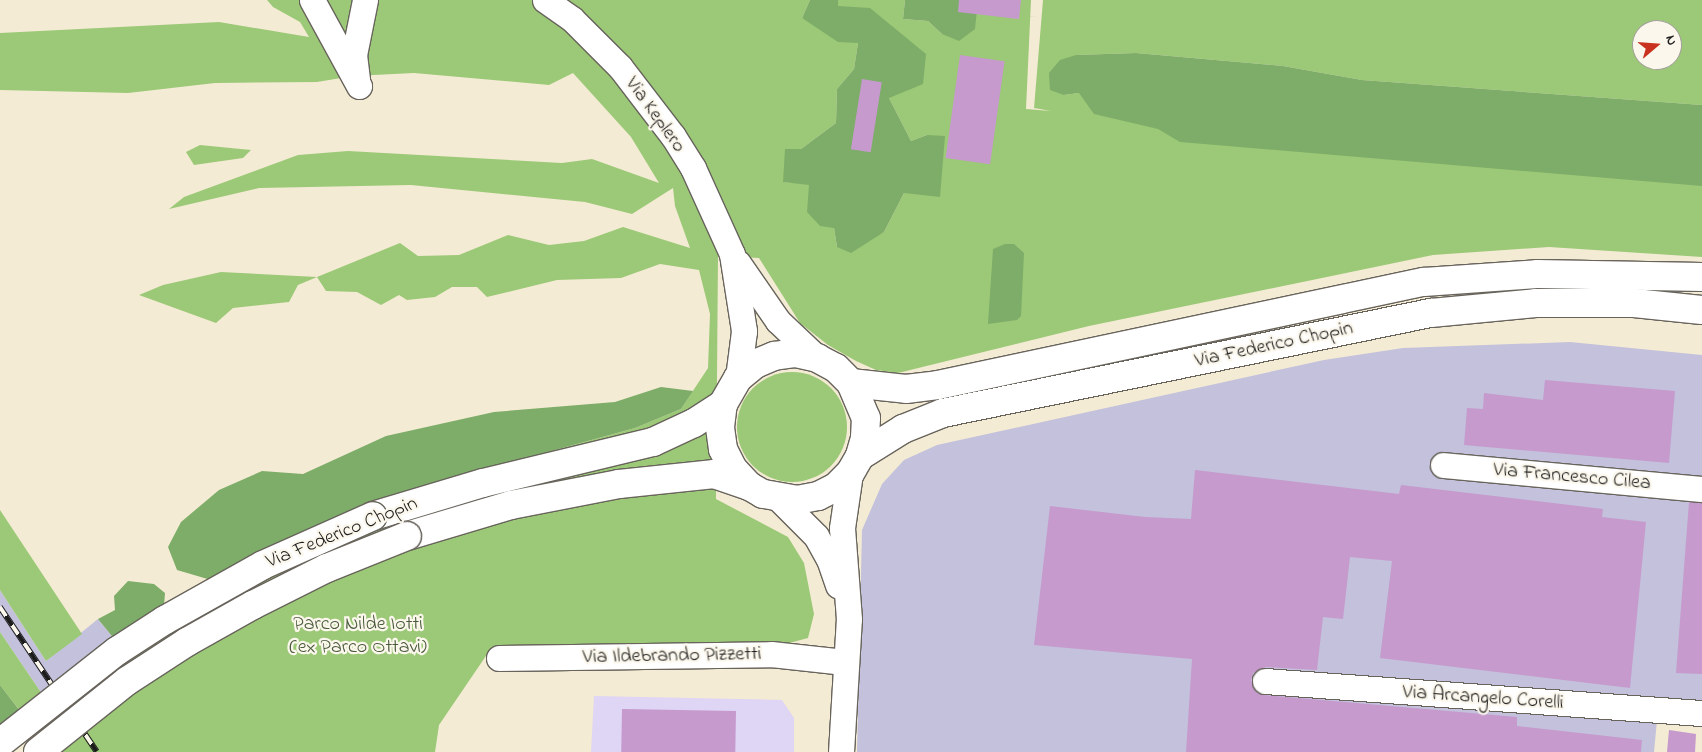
<!DOCTYPE html>
<style>
body{margin:0}
#map{position:relative;width:1702px;height:752px;overflow:hidden;background:#f4ebd4;font-family:"Indie Flower",sans-serif}
div>[style]{position:absolute}
[style*='--x']{left:calc(var(--x)*1px);top:calc(var(--y)*1px);width:calc(var(--w)*1px);rotate:calc(var(--a)*1deg)}
.built>*{inset:0;background:#dfd5f5}
.industrial>*{inset:0;background:#c3c1db}
.green>*{inset:0;background:#9cc977}
.round{border-radius:50%}
.forest>*{inset:0;background:#7dad68}
.building>*{inset:0;background:#c69acd;transform-origin:0 0}
.roads{filter:drop-shadow(1px 0 #68645c) drop-shadow(-1px 0 #68645c) drop-shadow(0 1px #68645c) drop-shadow(0 -1px #68645c)}
.minor>*{height:25px;margin:-12.5px;padding:0 12.5px;transform-origin:12.5px;border-radius:12.5px;background:#fff}
.major>*{height:28px;margin:-14px;padding:0 14px;transform-origin:14px;border-radius:14px;background:#fff}
.rail>*{height:5.5px;margin-top:-2.75px;transform-origin:0;background:repeating-linear-gradient(90deg,#fbf7ec 0 11px,#1c1c1c 0 22px);box-sizing:border-box;border-block:1px solid #1c1c1c}
.bridges{filter:drop-shadow(1px 0 #68645c) drop-shadow(-1px 0 #68645c) drop-shadow(0 1px #68645c) drop-shadow(0 -1px #68645c)}
.major-bridge>*{height:28px;margin:-14px;padding:0 14px;transform-origin:14px;border-radius:14px;background:#fff}
span{translate:-50% -50%;white-space:nowrap;text-align:center;line-height:1.15;-webkit-text-stroke:4.5px #fbf7ec;paint-order:stroke}
.street-label{font-size:20px;color:#1c1c1c}
.park-label{font-size:20px;color:#49593c}
.north{position:absolute;left:1632px;top:20px;width:50px;height:50px;box-sizing:border-box;background:#fbf7ec;border:1px solid #a29f99;border-radius:50%;rotate:72deg;font-size:14px;font-weight:700;line-height:20px;text-align:center;color:#1c1c1c}
.north::after{content:'';display:block;margin:auto;width:18px;height:22px;background:#c8321e;clip-path:polygon(50% 0,100% 100%,50% 72%,0 100%)}
</style>
<div id="map">
<div class="built">
<div style="clip-path:polygon(594px 696px,782px 700px,794px 718px,794px 752px,591px 752px)"></div>
</div>
<div class="industrial">
<div style="clip-path:polygon(1570px 342px,1702px 355px,1702px 713px,1658px 710px,1654px 752px,857px 752px,862px 530px,882px 484px,904px 460px,937px 445px,1324px 360px,1403px 348px)"></div>
<div style="clip-path:polygon(0 590px,46px 661px,98px 619px,116px 641px,42px 694px,0 632px)"></div>
</div>
<div class="green">
<div style="clip-path:polygon(evenodd,267px 0,810px 0,802px 18px,858px 43px,854px 69px,837px 89px,836px 123px,801px 149px,784px 182px,809px 184px,834px 228px,837px 247px,884px 232px,904px 193px,927px 135px,911px 141px,889px 98px,838px 6px,838px 0,905px 0,903px 19px,928px 21px,942px 34px,978px 0,1031px 0,1026px 109px,1051px 111px,1034px 108px,1043px 0,1702px 0,1702px 105px,1362px 80px,1283px 66px,1136px 53px,1076px 55px,1064px 95px,1079px 93px,1702px 163px,1702px 257px,1549px 247px,1433px 255px,1089px 326px,898px 373px,876px 370px,856px 361px,828px 345px,800px 323px,759px 258px,718px 256px,716px 499px,788px 537px,804px 563px,814px 614px,808px 638px,778px 646px,490px 650px,439px 725px,435px 752px,52px 752px,0 685px,0 632px,42px 694px,454px 478px,635px 428px,681px 409px,708px 368px,710px 314px,699px 270px,660px 264px,621px 278px,557px 280px,487px 297px,477px 287px,452px 287px,435px 297px,407px 300px,399px 295px,381px 305px,357px 292px,326px 291px,317px 277px,298px 285px,289px 302px,233px 308px,216px 323px,139px 295px,163px 285px,221px 272px,317px 277px,400px 243px,418px 256px,459px 255px,508px 235px,549px 245px,584px 241px,623px 227px,690px 248px,675px 206px,673px 188px,632px 214px,585px 202px,411px 185px,259px 188px,169px 209px,184px 197px,298px 155px,348px 151px,562px 163px,592px 159px,659px 183px,631px 137px,573px 73px,549px 85px,414px 73px,353px 76px,317px 82px,215px 83px,128px 93px,0 90px,0 33px,219px 22px,309px 37px,300px 22px,273px 7px,267px 0,1642px 30px,1672px 30px,1672px 60px,1642px 60px,1642px 30px)"></div>
<div style="clip-path:polygon(200px 145px,251px 150px,243px 158px,194px 165px,186px 152px)"></div>
<div class="round" style="left:737px;top:372px;width:110px;height:110px"></div>
<div style="clip-path:polygon(0 510px,82px 634px,46px 661px,0 590px)"></div>
</div>
<div class="forest">
<div style="clip-path:polygon(810px 0,838px 0,838px 6px,870px 8px,926px 54px,923px 84px,889px 98px,911px 141px,927px 135px,945px 136px,940px 197px,904px 193px,884px 232px,851px 253px,837px 247px,834px 228px,820px 226px,807px 212px,809px 185px,783px 182px,785px 149px,801px 149px,836px 123px,837px 89px,854px 69px,858px 43px,838px 42px,802px 18px)"></div>
<div style="clip-path:polygon(905px 0,978px 0,975px 29px,959px 41px,942px 34px,928px 21px,903px 19px)"></div>
<div style="clip-path:polygon(1136px 53px,1283px 66px,1362px 80px,1702px 105px,1702px 186px,1180px 142px,1158px 129px,1094px 114px,1079px 93px,1064px 95px,1050px 90px,1049px 73px,1060px 60px,1076px 55px)"></div>
<div style="clip-path:polygon(1005px 244px,1014px 244px,1024px 253px,1021px 316px,1017px 320px,988px 324px,993px 249px)"></div>
<div style="clip-path:polygon(661px 387px,693px 391px,681px 409px,635px 428px,454px 478px,211px 580px,177px 570px,168px 547px,181px 522px,219px 490px,262px 471px,303px 474px,386px 436px,494px 412px,615px 402px)"></div>
<div style="clip-path:polygon(128px 581px,154px 584px,165px 593px,164px 606px,116px 641px,98px 619px,115px 610px,114px 596px)"></div>
<div style="clip-path:polygon(0 685px,20px 711px,0 730px)"></div>
</div>
<div class="building">
<div style="clip-path:polygon(959px 0,1021px 0,1019px 19px,958px 12px)"></div>
<div style="left:960px;top:55px;width:45px;height:104px;rotate:8deg"></div>
<div style="left:862px;top:79px;width:20px;height:71px;rotate:9deg"></div>
<div style="clip-path:polygon(1545px 380px,1675px 391px,1669px 463px,1464px 445px,1467px 408px,1483px 409px,1484px 393px,1543px 400px)"></div>
<div style="clip-path:polygon(1195px 470px,1399px 494px,1401px 485px,1603px 509px,1602px 517px,1646px 522px,1630px 688px,1380px 658px,1392px 561px,1350px 557px,1343px 619px,1323px 617px,1317px 670px,1266px 667px,1253px 673px,1251px 680px,1257px 693px,1264px 695px,1517px 717px,1517px 726px,1642px 740px,1641px 752px,1186px 752px,1192px 659px,1034px 645px,1050px 506px,1145px 517px,1191px 519px)"></div>
<div style="clip-path:polygon(1689px 502px,1702px 503px,1702px 674px,1676px 673px)"></div>
<div style="left:622px;top:709px;width:114px;height:43px;rotate:1deg"></div>
<div style="clip-path:polygon(1669px 730px,1696px 734px,1695px 752px,1667px 752px)"></div>
</div>
<div class="roads">
<div class="minor">
<div style="--x:312;--y:0;--w:98;--a:61.3"></div>
<div style="--x:545;--y:0;--w:33;--a:35"></div>
<div style="--x:572;--y:19;--w:68;--a:45"></div>
<div style="--x:620;--y:67;--w:87;--a:52.5"></div>
<div style="--x:673;--y:136;--w:38;--a:58"></div>
<div style="--x:693;--y:168;--w:94;--a:65.6"></div>
<div style="--x:732;--y:254;--w:78;--a:81.1"></div>
<div style="--x:744;--y:331;--w:47;--a:97.3"></div>
<div style="--x:357;--y:79;--w:24;--a:-97"></div>
<div style="--x:354;--y:55;--w:56;--a:-78.7"></div>
<div style="--x:738;--y:263;--w:70;--a:55.4"></div>
<div style="--x:778;--y:321;--w:54;--a:43.5"></div>
<div style="--x:1443;--y:465;--w:260;--a:5.3"></div>
<div style="--x:778;--y:498;--w:54;--a:45"></div>
<div style="--x:816;--y:536;--w:26;--a:61"></div>
<div style="--x:829;--y:559;--w:28;--a:71"></div>
<div style="--x:499;--y:658;--w:272;--a:-0.8"></div>
<div style="--x:771;--y:654;--w:74;--a:6.2"></div>
<div style="--x:1265;--y:681;--w:438;--a:4.2"></div>
<div style="--x:841;--y:752;--w:133;--a:-86.6"></div>
<div style="--x:849;--y:619;--w:91;--a:-94.4"></div>
<div style="--x:842;--y:528;--w:56;--a:-81.7"></div>
</div>
<div class="major">
<div style="--x:851;--y:383;--w:55;--a:6.2"></div>
<div style="--x:906;--y:389;--w:32;--a:-7"></div>
<div style="--x:938;--y:385;--w:497;--a:-12"></div>
<div style="--x:1424;--y:282;--w:113;--a:-4"></div>
<div style="--x:1537;--y:274;--w:165;--a:1"></div>
<div style="--x:860;--y:456;--w:51;--a:-32.1"></div>
<div style="--x:903;--y:429;--w:43;--a:-21.8"></div>
<div style="--x:943;--y:413;--w:498;--a:-11.6"></div>
<div style="--x:1431;--y:313;--w:105;--a:-5.4"></div>
<div style="--x:1536;--y:303;--w:98;--a:0"></div>
<div style="--x:1634;--y:303;--w:68;--a:5.9"></div>
<div style="--x:373;--y:516;--w:115;--a:-16.7"></div>
<div style="--x:483;--y:483;--w:175;--a:-13.6"></div>
<div style="--x:653;--y:442;--w:45;--a:-24.9"></div>
<div style="--x:694;--y:423;--w:35;--a:-33"></div>
<div style="--x:723;--y:404;--w:30;--a:-60"></div>
<div style="--x:738;--y:378;--w:22;--a:-39"></div>
<div style="--x:755;--y:364;--w:21;--a:-23"></div>
<div style="--x:774;--y:356;--w:22;--a:-8"></div>
<div style="--x:796;--y:353;--w:22;--a:13"></div>
<div style="--x:817;--y:358;--w:21;--a:28"></div>
<div style="--x:836;--y:368;--w:21;--a:45"></div>
<div style="--x:851;--y:383;--w:38;--a:67"></div>
<div style="--x:866;--y:418;--w:20;--a:93"></div>
<div style="--x:865;--y:438;--w:19;--a:106"></div>
<div style="--x:860;--y:456;--w:20;--a:120"></div>
<div style="--x:850;--y:473;--w:20;--a:135"></div>
<div style="--x:836;--y:487;--w:20;--a:153"></div>
<div style="--x:818;--y:496;--w:20;--a:169"></div>
<div style="--x:798;--y:500;--w:36;--a:-170"></div>
<div style="--x:763;--y:494;--w:16;--a:-150"></div>
<div style="--x:749;--y:486;--w:23;--a:-133"></div>
<div style="--x:733;--y:469;--w:22;--a:-117"></div>
<div style="--x:723;--y:449;--w:22;--a:-98"></div>
<div style="--x:720;--y:427;--w:23;--a:-83"></div>
<div style="--x:407;--y:536;--w:109;--a:-16.6"></div>
<div style="--x:511;--y:505;--w:110;--a:-11"></div>
<div style="--x:619;--y:484;--w:96;--a:-6"></div>
<div style="--x:714;--y:474;--w:37;--a:19"></div>
</div>
</div>
<div class="rail">
<div style="--x:0;--y:607;--w:174;--a:56.2"></div>
</div>
<div class="bridges">
<div class="major-bridge">
<div style="--x:0;--y:743;--w:149;--a:-38.2"></div>
<div style="--x:117;--y:651;--w:57;--a:-32.9"></div>
<div style="--x:165;--y:620;--w:112;--a:-29.3"></div>
<div style="--x:263;--y:565;--w:120;--a:-24"></div>
<div style="--x:38;--y:752;--w:114;--a:-38.6"></div>
<div style="--x:127;--y:681;--w:72;--a:-33"></div>
<div style="--x:187;--y:642;--w:76;--a:-29.3"></div>
<div style="--x:253;--y:605;--w:83;--a:-26.6"></div>
<div style="--x:327;--y:568;--w:86;--a:-21.8"></div>
</div>
</div>
<div class="street-label">
<span style="left:655px;top:115px;rotate:54deg">Via Keplero</span>
<span style="left:1274px;top:345px;rotate:-12deg">Via Federico Chopin</span>
<span style="left:1572px;top:477px;rotate:5deg">Via Francesco Cilea</span>
<span style="left:342px;top:533px;rotate:-22deg">Via Federico Chopin</span>
<span style="left:672px;top:656px;rotate:-1deg">Via Ildebrando Pizzetti</span>
<span style="left:1483px;top:698px;rotate:4deg">Via Arcangelo Corelli</span>
</div>
<div class="park-label">
<span style="left:358px;top:636px">Parco Nilde Iotti<br>(ex Parco Ottavi)</span>
</div>
<div class="north">N</div>
</div>
